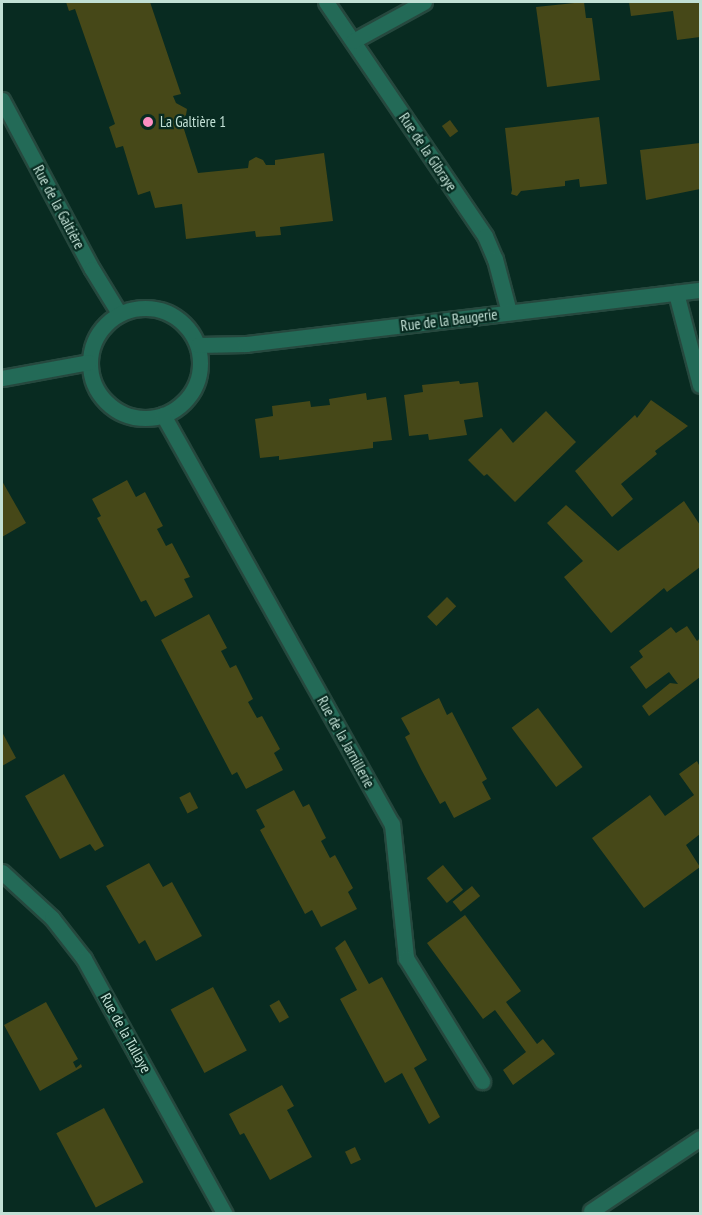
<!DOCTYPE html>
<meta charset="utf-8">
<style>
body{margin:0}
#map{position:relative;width:702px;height:1215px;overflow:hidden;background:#082b21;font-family:"PT Sans Narrow",sans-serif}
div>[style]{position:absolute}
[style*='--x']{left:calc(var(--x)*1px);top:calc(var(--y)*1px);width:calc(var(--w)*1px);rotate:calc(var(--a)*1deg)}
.building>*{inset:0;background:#464818;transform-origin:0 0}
.roads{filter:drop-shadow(2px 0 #26483e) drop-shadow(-2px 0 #26483e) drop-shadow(0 2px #26483e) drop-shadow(0 -2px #26483e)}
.lane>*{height:15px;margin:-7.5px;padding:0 7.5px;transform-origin:7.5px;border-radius:7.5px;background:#236a57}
.street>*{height:15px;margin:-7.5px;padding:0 7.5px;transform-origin:7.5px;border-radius:7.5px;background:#236a57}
.street>.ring{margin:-7.5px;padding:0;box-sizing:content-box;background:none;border:15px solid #236a57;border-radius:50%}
.dots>*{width:16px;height:16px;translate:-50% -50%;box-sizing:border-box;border:3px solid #082b21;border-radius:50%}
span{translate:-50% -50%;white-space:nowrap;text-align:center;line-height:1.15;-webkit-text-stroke:4.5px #082b21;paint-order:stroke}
.poi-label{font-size:15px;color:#c2e0d5}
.left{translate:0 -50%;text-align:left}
.street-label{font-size:15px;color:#c2e0d5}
.frame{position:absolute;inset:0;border:3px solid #c2e0d5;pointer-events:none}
</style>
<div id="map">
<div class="building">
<div style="clip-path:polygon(66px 2px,150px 2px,181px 94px,173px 96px,176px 103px,187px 109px,186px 115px,181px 120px,198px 173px,248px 168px,249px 161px,256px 157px,263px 160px,266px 165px,275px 165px,275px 160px,324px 153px,333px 221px,280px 227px,281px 235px,256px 237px,255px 231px,186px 239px,182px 204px,155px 208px,150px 191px,138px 195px,123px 146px,116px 148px,109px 127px,115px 124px,75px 9px,69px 11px)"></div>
<div style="clip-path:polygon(584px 2px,586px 18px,592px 18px,600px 80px,547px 87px,536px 7px)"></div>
<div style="clip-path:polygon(629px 2px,700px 2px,700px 37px,677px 40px,673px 11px,631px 16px)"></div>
<div style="clip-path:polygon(599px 117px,607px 184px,580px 187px,579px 179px,565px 181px,565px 186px,521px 191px,517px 196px,511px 194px,512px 190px,505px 128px)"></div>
<div style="left:450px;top:120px;width:14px;height:10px;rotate:54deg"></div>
<div style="clip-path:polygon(700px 143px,700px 189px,646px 200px,640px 150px)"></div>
<div style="clip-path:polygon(459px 381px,460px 384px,478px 382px,483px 417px,464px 420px,467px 435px,429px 440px,428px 434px,409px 436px,404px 395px,423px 392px,422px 385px)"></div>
<div style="clip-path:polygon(366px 393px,367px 400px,386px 397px,392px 440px,373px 442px,373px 448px,279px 460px,279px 456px,260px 458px,255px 419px,273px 416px,272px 406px,310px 401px,311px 407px,330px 405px,329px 399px)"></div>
<div style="clip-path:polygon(651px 400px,688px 426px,655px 451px,657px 454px,621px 484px,633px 499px,612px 517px,575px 471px,635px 415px,637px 418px)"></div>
<div style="clip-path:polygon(546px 411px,576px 442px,515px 502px,487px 474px,484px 476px,468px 460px,501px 428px,513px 443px)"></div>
<div style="clip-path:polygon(127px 480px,136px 497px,145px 492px,163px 526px,157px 529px,166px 546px,172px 543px,190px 577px,184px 579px,193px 597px,155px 617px,146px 600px,141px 602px,97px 518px,101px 516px,92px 499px)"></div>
<div style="clip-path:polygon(2px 481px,26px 523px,2px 537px)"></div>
<div style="clip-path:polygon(684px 501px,700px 525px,700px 567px,667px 592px,664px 588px,611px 633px,564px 577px,583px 561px,547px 523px,566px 505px,618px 551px)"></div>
<div style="left:447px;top:597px;width:13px;height:28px;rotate:45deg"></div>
<div style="clip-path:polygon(209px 614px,227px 648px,221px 651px,230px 668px,236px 665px,253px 699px,248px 702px,257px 718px,262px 716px,280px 749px,274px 753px,283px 770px,246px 789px,237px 772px,232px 775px,161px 640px)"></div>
<div style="clip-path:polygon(687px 626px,697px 641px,700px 638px,700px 677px,649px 716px,642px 706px,670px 683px,678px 684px,669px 672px,646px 689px,630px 667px,643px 657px,639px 651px,671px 627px,676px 633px)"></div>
<div style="clip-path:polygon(439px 698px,447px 715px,452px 712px,487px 779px,482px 782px,491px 799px,454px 818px,445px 801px,440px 804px,422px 771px,405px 737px,410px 734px,401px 718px)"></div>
<div style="left:538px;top:708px;width:74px;height:33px;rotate:53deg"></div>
<div style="clip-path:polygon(2px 732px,16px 758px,2px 766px)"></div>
<div style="clip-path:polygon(697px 761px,700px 767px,700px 834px,686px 845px,700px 867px,644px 908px,592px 838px,650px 795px,665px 816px,694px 795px,679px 774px)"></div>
<div style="clip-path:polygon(64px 774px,104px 846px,95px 851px,90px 844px,60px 859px,25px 796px)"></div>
<div style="clip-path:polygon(294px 790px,303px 807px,309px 804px,326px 838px,321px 841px,330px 858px,335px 855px,353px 888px,348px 892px,357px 909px,321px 927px,312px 910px,305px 914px,260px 830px,265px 827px,256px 810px)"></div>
<div style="left:190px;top:792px;width:18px;height:12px;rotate:63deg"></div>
<div style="clip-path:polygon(149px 863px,163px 887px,172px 882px,202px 936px,156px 961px,145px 940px,139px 944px,106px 886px)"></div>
<div style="left:443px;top:865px;width:32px;height:21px;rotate:51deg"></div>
<div style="left:472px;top:886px;width:13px;height:25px;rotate:51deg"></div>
<div style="clip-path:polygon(465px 915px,521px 991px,506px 1002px,537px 1044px,543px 1039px,555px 1054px,513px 1085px,503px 1070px,526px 1052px,495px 1010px,483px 1019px,427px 943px)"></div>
<div style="clip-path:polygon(345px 940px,369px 984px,382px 977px,427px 1060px,414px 1068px,440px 1117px,429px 1124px,402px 1073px,385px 1083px,340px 999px,357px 990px,335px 948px)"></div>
<div style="left:213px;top:987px;width:72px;height:48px;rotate:62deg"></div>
<div style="left:279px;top:1000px;width:20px;height:11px;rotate:60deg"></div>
<div style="clip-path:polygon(46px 1002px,78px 1059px,73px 1062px,76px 1068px,81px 1064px,82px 1067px,40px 1091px,4px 1025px)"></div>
<div style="clip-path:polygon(282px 1085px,294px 1106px,287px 1110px,312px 1157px,270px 1180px,244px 1133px,240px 1135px,229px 1114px)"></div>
<div style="left:104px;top:1108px;width:84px;height:54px;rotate:62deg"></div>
<div style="left:355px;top:1147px;width:14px;height:11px;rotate:65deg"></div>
</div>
<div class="roads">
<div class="lane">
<div style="--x:591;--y:1211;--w:131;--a:-33.8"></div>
</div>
<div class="street">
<div style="--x:326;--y:2;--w:283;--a:55.8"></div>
<div style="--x:485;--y:236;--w:25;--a:67"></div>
<div style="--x:495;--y:259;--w:55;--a:75.2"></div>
<div style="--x:353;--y:41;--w:81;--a:-28.8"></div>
<div style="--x:2;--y:100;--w:191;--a:62"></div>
<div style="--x:92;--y:269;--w:52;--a:58.5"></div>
<div style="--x:676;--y:293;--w:95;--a:75.4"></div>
<div class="ring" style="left:90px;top:308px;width:95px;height:95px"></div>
<div style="--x:198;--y:345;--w:48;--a:-1.2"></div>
<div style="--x:246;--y:344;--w:457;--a:-6.8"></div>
<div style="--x:2;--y:378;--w:88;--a:-10.4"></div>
<div style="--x:163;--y:415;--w:469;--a:60.8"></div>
<div style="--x:392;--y:824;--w:135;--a:84"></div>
<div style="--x:406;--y:958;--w:145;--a:58.3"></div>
<div style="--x:2;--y:872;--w:68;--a:42.6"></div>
<div style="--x:52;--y:918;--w:52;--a:52"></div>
<div style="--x:84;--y:959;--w:291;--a:61.1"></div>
</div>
</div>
<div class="dots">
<div style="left:148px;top:122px;background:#fc8fc2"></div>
</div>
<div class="poi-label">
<span class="left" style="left:160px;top:122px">La Galtière 1</span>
</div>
<div class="street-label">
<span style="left:428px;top:152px;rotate:56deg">Rue de la Gibraye</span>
<span style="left:59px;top:207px;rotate:62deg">Rue de la Galtière</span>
<span style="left:449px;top:320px;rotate:-7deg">Rue de la Baugerie</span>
<span style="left:346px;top:742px;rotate:61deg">Rue de la Jarnillerie</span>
<span style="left:126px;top:1033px;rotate:61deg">Rue de la Tullaye</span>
</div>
<div class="frame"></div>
</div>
